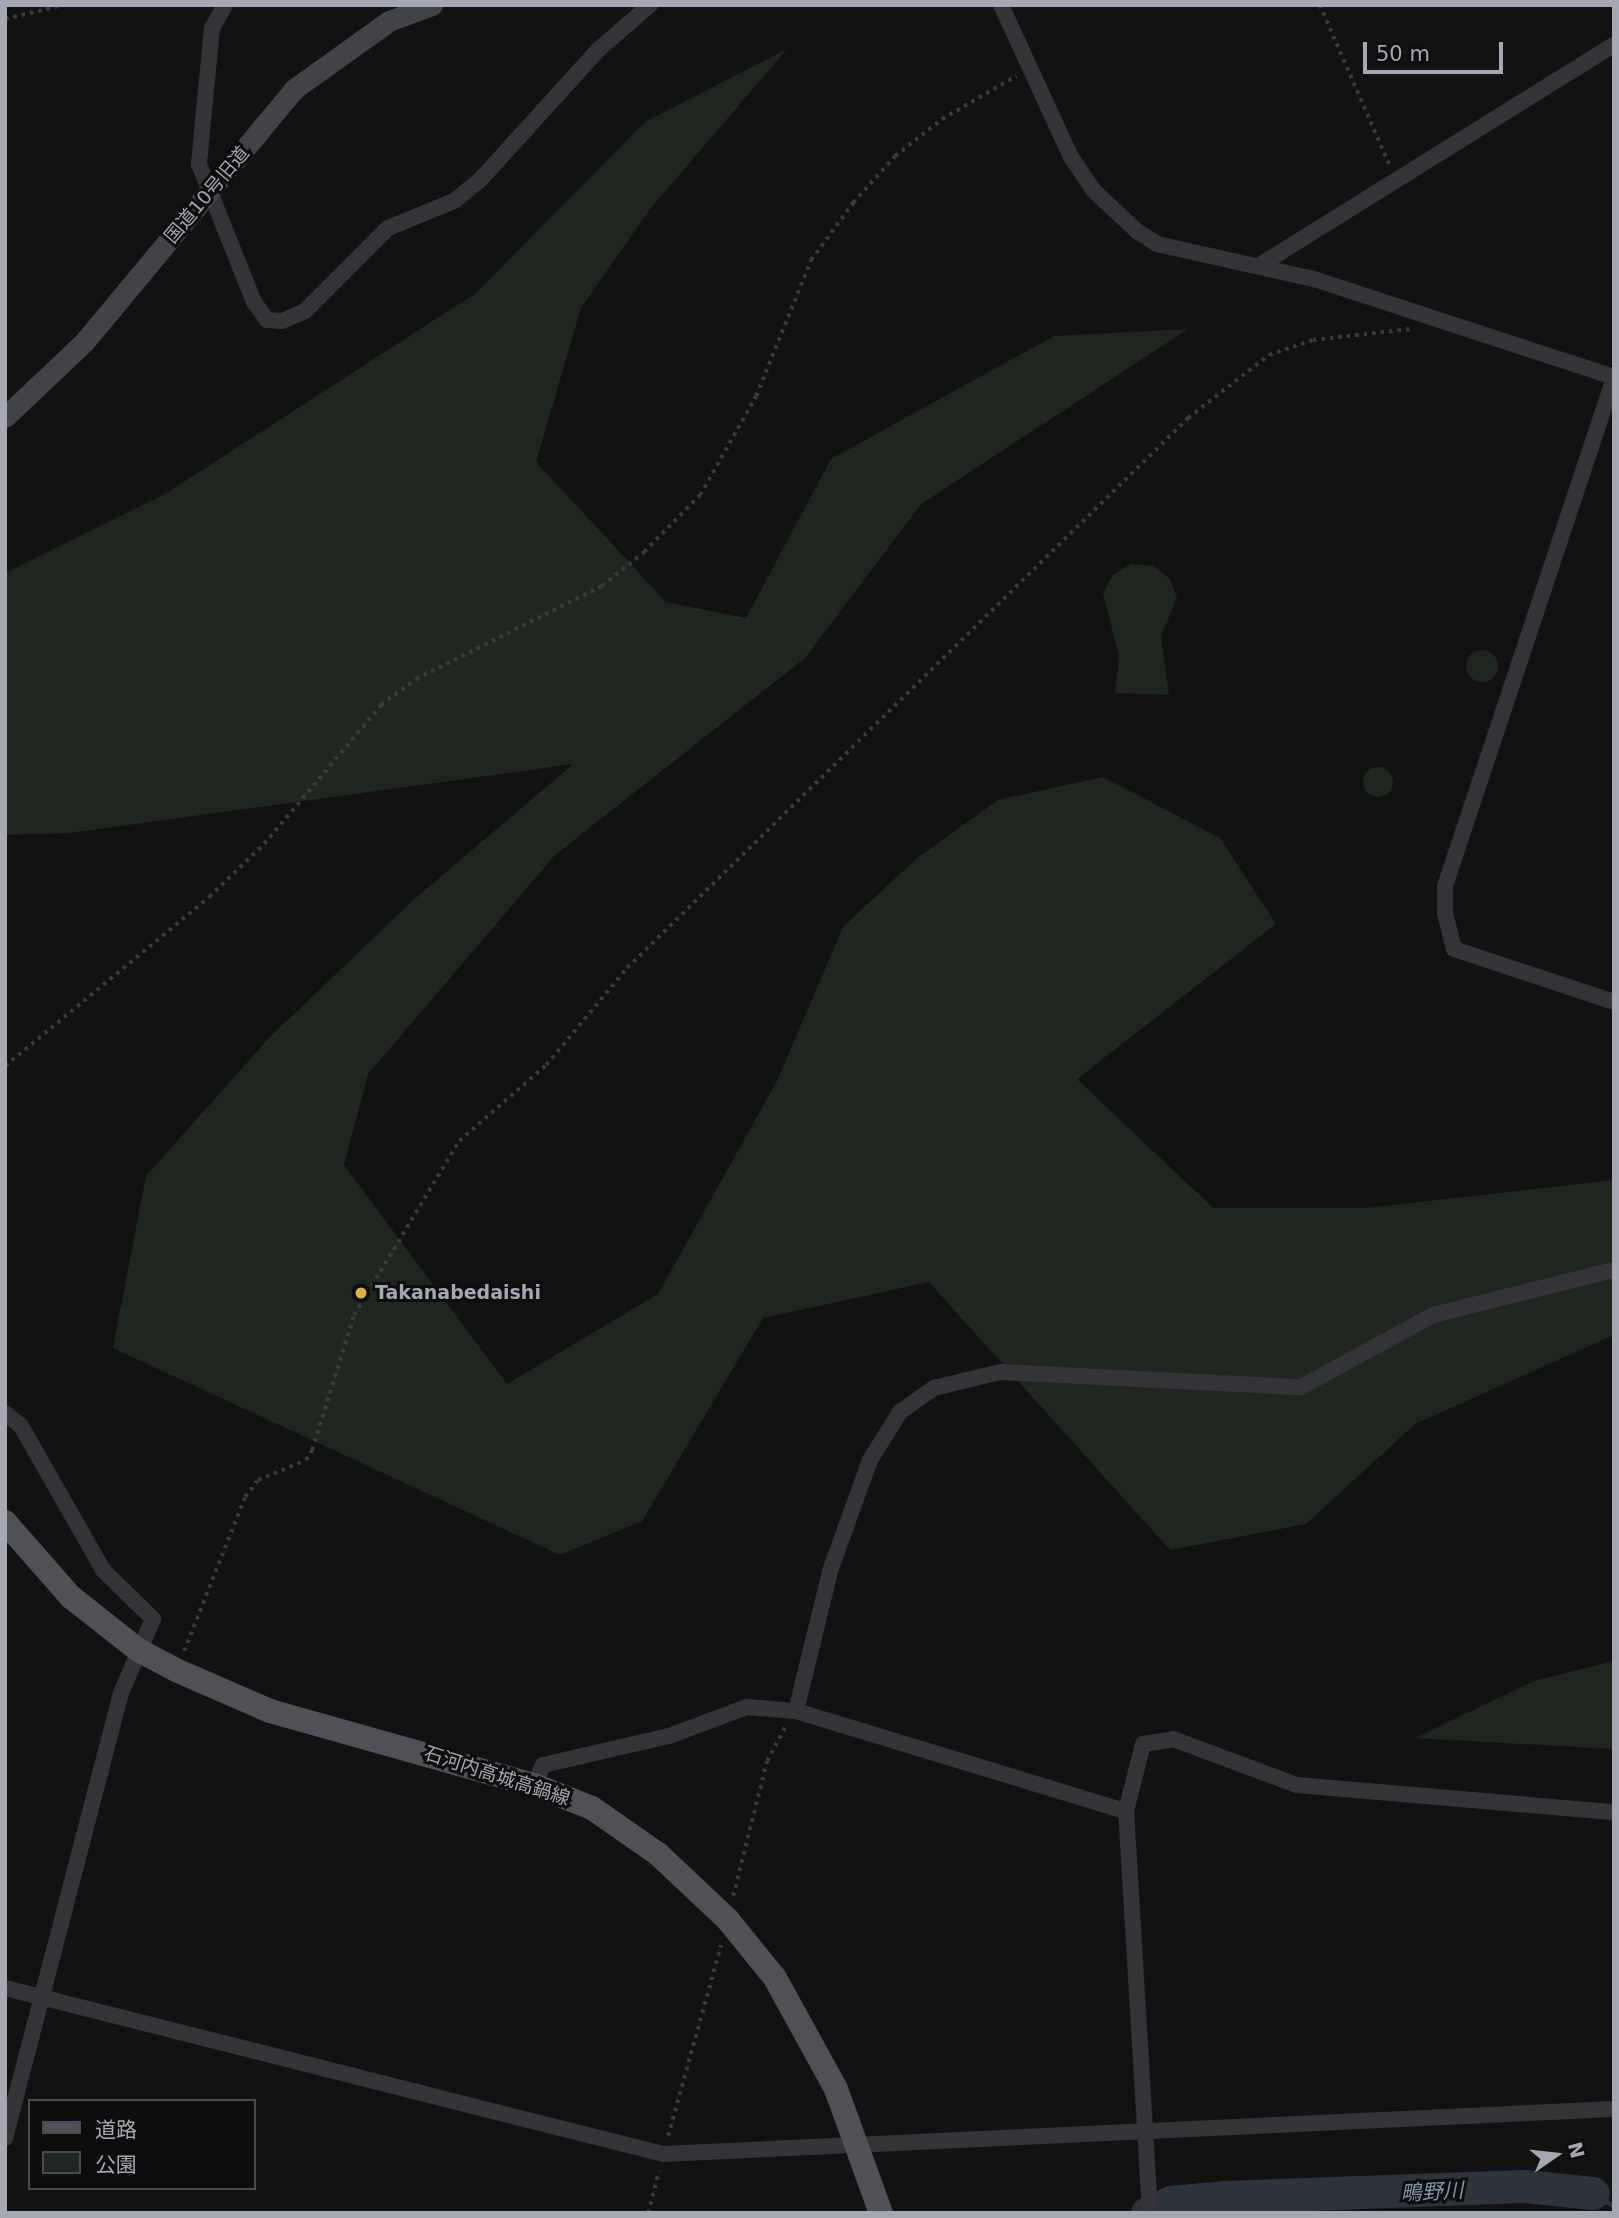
<!DOCTYPE html>
<meta charset="utf-8">
<style>
body{margin:0}
#map{position:relative;width:1619px;height:2218px;overflow:hidden;background:#121213;font-family:"DejaVu Sans","Noto Sans JP",sans-serif}
div>[style]{position:absolute}
[style*='--x']{left:calc(var(--x)*1px);top:calc(var(--y)*1px);width:calc(var(--w)*1px);rotate:calc(var(--a)*1deg)}
.green>*{inset:0;background:#1f2620}
.round{border-radius:50%}
.stream>*{height:5px;margin:-2.5px;padding:0 2.5px;transform-origin:2.5px;border-radius:2.5px;background:#2d333a}
.river>*{height:33px;margin:-16.5px;padding:0 16.5px;transform-origin:16.5px;border-radius:16.5px;background:#2d333a}
.path>*{height:3.5px;margin-top:-1.75px;transform-origin:0;background:repeating-linear-gradient(90deg,#3a3b3f 0 3.5px,transparent 0 8.5px)}
.street>*{height:16px;margin:-8px;padding:0 8px;transform-origin:8px;border-radius:8px;background:#343438}
.secondary>*{height:21px;margin:-10.5px;padding:0 10.5px;transform-origin:10.5px;border-radius:10.5px;background:#424348}
.primary>*{height:24px;margin:-12px;padding:0 12px;transform-origin:12px;border-radius:12px;background:#505157}
.dots>*{width:19px;height:19px;translate:-50% -50%;box-sizing:border-box;border:4px solid #0d0d0e;border-radius:50%}
span{translate:-50% -50%;white-space:nowrap;text-align:center;line-height:1.15;-webkit-text-stroke:6px #0d0d0e;paint-order:stroke}
.street-label{font-size:19px;color:#a5a8b2}
.poi-label{font-size:19px;color:#a5a8b2;font-weight:700}
.left{translate:0 -50%;text-align:left}
.water-label{font-size:21px;color:#8093aa;font-style:italic}
.frame{position:absolute;inset:0;border:7px solid #a5a8b2;pointer-events:none}
.legend{position:absolute;left:28px;top:2099px;width:228px;height:91px;box-sizing:border-box;background:#0d0d0e;border:2px solid #4a4b50;margin:0;padding:9px 12px;list-style:none;font-size:21px;color:#a5a8b2}
.legend li{display:flex;align-items:center;gap:14px;height:35px}
.legend b{width:35px;border:2px solid #4a4b50}
.north{position:absolute;left:1521px;top:2120px;width:70px;height:70px;-webkit-text-stroke:5px #0d0d0e;paint-order:stroke;rotate:76deg;font-size:19px;font-weight:700;line-height:28px;text-align:center;color:#a5a8b2}
.north::after{content:'';display:block;margin:auto;width:24px;height:32px;background:#a5a8b2;clip-path:polygon(50% 0,100% 100%,50% 72%,0 100%)}
.scale{position:absolute;left:1363px;top:42px;width:140px;height:32px;box-sizing:border-box;border:4px solid #a5a8b2;border-top:0;padding-left:9px;font-size:21px;line-height:24px;white-space:nowrap;color:#a5a8b2;-webkit-text-stroke:5px #0d0d0e;paint-order:stroke}
</style>
<div id="map">
<div class="green">
<div style="clip-path:polygon(787px 49px,650px 209px,581px 308px,536px 462px,666px 602px,746px 618px,831px 459px,1054px 336px,1188px 329px,921px 504px,805px 658px,555px 855px,368px 1074px,344px 1165px,507px 1384px,658px 1294px,777px 1081px,843px 927px,916px 859px,998px 800px,1103px 777px,1220px 838px,1276px 924px,1077px 1079px,1213px 1208px,1367px 1208px,1614px 1180px,1614px 1335px,1415px 1424px,1306px 1524px,1170px 1550px,929px 1282px,763px 1318px,642px 1521px,560px 1555px,113px 1348px,146px 1176px,269px 1038px,410px 903px,573px 764px,69px 833px,5px 835px,5px 573px,165px 494px,476px 293px,645px 122px)"></div>
<div style="clip-path:polygon(1131px 564px,1153px 566px,1170px 579px,1177px 598px,1161px 636px,1169px 695px,1115px 693px,1119px 656px,1103px 593px,1113px 575px)"></div>
<div class="round" style="left:1466px;top:650px;width:32px;height:32px"></div>
<div class="round" style="left:1363px;top:767px;width:30px;height:30px"></div>
<div style="clip-path:polygon(1614px 1661px,1614px 1749px,1415px 1738px,1534px 1681px)"></div>
</div>
<div class="stream">
<div style="--x:1593;--y:2193;--w:25;--a:32"></div>
</div>
<div class="river">
<div style="--x:1147;--y:2213;--w:26;--a:-25"></div>
<div style="--x:1171;--y:2202;--w:54;--a:-5.3"></div>
<div style="--x:1225;--y:2197;--w:299;--a:-2.1"></div>
<div style="--x:1524;--y:2186;--w:69;--a:5.8"></div>
</div>
<div class="path">
<div style="--x:1320;--y:5;--w:176;--a:66.5"></div>
<div style="--x:5;--y:19;--w:60;--a:-13.6"></div>
<div style="--x:5;--y:1066;--w:265;--a:-39.6"></div>
<div style="--x:209;--y:897;--w:76;--a:-43.9"></div>
<div style="--x:264;--y:844;--w:182;--a:-49.9"></div>
<div style="--x:381;--y:705;--w:44;--a:-36.6"></div>
<div style="--x:416;--y:679;--w:208;--a:-26.6"></div>
<div style="--x:602;--y:586;--w:54;--a:-39"></div>
<div style="--x:644;--y:552;--w:80;--a:-45.5"></div>
<div style="--x:700;--y:495;--w:114;--a:-60.5"></div>
<div style="--x:756;--y:396;--w:147;--a:-68"></div>
<div style="--x:811;--y:260;--w:71;--a:-53.6"></div>
<div style="--x:853;--y:203;--w:63;--a:-48.2"></div>
<div style="--x:895;--y:156;--w:60;--a:-38.2"></div>
<div style="--x:942;--y:119;--w:86;--a:-30.2"></div>
<div style="--x:184;--y:1651;--w:166;--a:-68.4"></div>
<div style="--x:245;--y:1497;--w:21;--a:-53"></div>
<div style="--x:258;--y:1480;--w:52;--a:-22.6"></div>
<div style="--x:306;--y:1460;--w:12;--a:-59"></div>
<div style="--x:312;--y:1450;--w:141;--a:-72.7"></div>
<div style="--x:354;--y:1315;--w:203;--a:-58.9"></div>
<div style="--x:459;--y:1141;--w:116;--a:-41.1"></div>
<div style="--x:546;--y:1065;--w:126;--a:-50.1"></div>
<div style="--x:627;--y:968;--w:786;--a:-44.43"></div>
<div style="--x:1188;--y:418;--w:103;--a:-37.9"></div>
<div style="--x:1269;--y:355;--w:46;--a:-18.8"></div>
<div style="--x:1313;--y:340;--w:98;--a:-6.5"></div>
<div style="--x:733;--y:1896;--w:139;--a:-75.9"></div>
<div style="--x:767;--y:1761;--w:38;--a:-62"></div>
<div style="--x:668;--y:2136;--w:198;--a:-74.5"></div>
<div style="--x:648;--y:2213;--w:43;--a:-75.3"></div>
</div>
<div class="street">
<div style="--x:225;--y:5;--w:26;--a:119"></div>
<div style="--x:212;--y:28;--w:137;--a:95.5"></div>
<div style="--x:199;--y:164;--w:149;--a:68.3"></div>
<div style="--x:254;--y:302;--w:22;--a:54"></div>
<div style="--x:267;--y:320;--w:15;--a:4"></div>
<div style="--x:282;--y:321;--w:25;--a:-23"></div>
<div style="--x:305;--y:311;--w:117;--a:-45"></div>
<div style="--x:388;--y:228;--w:71;--a:-22.2"></div>
<div style="--x:454;--y:201;--w:35;--a:-39"></div>
<div style="--x:481;--y:179;--w:174;--a:-47.8"></div>
<div style="--x:598;--y:50;--w:69;--a:-40.9"></div>
<div style="--x:1001;--y:5;--w:167;--a:65.3"></div>
<div style="--x:1071;--y:157;--w:41;--a:55.9"></div>
<div style="--x:1094;--y:191;--w:60;--a:43"></div>
<div style="--x:1138;--y:232;--w:22;--a:32"></div>
<div style="--x:1157;--y:244;--w:161;--a:12.6"></div>
<div style="--x:1314;--y:279;--w:316;--a:18.1"></div>
<div style="--x:1260;--y:265;--w:417;--a:-31.9"></div>
<div style="--x:1614;--y:378;--w:535;--a:108.4"></div>
<div style="--x:1445;--y:886;--w:27;--a:90"></div>
<div style="--x:1445;--y:913;--w:37;--a:76"></div>
<div style="--x:1454;--y:949;--w:169;--a:18.3"></div>
<div style="--x:5;--y:1413;--w:21;--a:39"></div>
<div style="--x:21;--y:1426;--w:166;--a:60.3"></div>
<div style="--x:103;--y:1570;--w:70;--a:44.4"></div>
<div style="--x:153;--y:1619;--w:81;--a:113.4"></div>
<div style="--x:121;--y:1693;--w:460;--a:104.6"></div>
<div style="--x:796;--y:1711;--w:144;--a:-76.3"></div>
<div style="--x:830;--y:1571;--w:118;--a:-70.2"></div>
<div style="--x:870;--y:1460;--w:57;--a:-58"></div>
<div style="--x:900;--y:1412;--w:42;--a:-35.2"></div>
<div style="--x:934;--y:1388;--w:68;--a:-13.6"></div>
<div style="--x:1000;--y:1372;--w:301;--a:2.9"></div>
<div style="--x:1301;--y:1387;--w:150;--a:-28.6"></div>
<div style="--x:1433;--y:1315;--w:187;--a:-14"></div>
<div style="--x:534;--y:1785;--w:22;--a:-66"></div>
<div style="--x:543;--y:1765;--w:129;--a:-13"></div>
<div style="--x:669;--y:1736;--w:83;--a:-20.4"></div>
<div style="--x:747;--y:1707;--w:49;--a:4.7"></div>
<div style="--x:796;--y:1711;--w:345;--a:16.9"></div>
<div style="--x:5;--y:1988;--w:679;--a:14.16"></div>
<div style="--x:663;--y:2154;--w:952;--a:-2.71"></div>
<div style="--x:1150;--y:2213;--w:403;--a:-93.4"></div>
<div style="--x:1126;--y:1811;--w:69;--a:-75.8"></div>
<div style="--x:1143;--y:1744;--w:30;--a:-9"></div>
<div style="--x:1173;--y:1739;--w:132;--a:20.4"></div>
<div style="--x:1297;--y:1785;--w:318;--a:4.9"></div>
</div>
<div class="secondary">
<div style="--x:5;--y:417;--w:110;--a:-43.5"></div>
<div style="--x:85;--y:341;--w:327;--a:-50.3"></div>
<div style="--x:294;--y:89;--w:117;--a:-35.6"></div>
<div style="--x:389;--y:21;--w:46;--a:-20.4"></div>
</div>
<div class="primary">
<div style="--x:5;--y:1522;--w:100;--a:48.7"></div>
<div style="--x:71;--y:1597;--w:85;--a:38.3"></div>
<div style="--x:138;--y:1650;--w:45;--a:27.7"></div>
<div style="--x:178;--y:1671;--w:100;--a:23.5"></div>
<div style="--x:270;--y:1711;--w:274;--a:15.7"></div>
<div style="--x:534;--y:1785;--w:62;--a:21.6"></div>
<div style="--x:592;--y:1808;--w:80;--a:34.9"></div>
<div style="--x:658;--y:1854;--w:96;--a:43.3"></div>
<div style="--x:728;--y:1920;--w:75;--a:51"></div>
<div style="--x:775;--y:1978;--w:127;--a:61.2"></div>
<div style="--x:836;--y:2089;--w:132;--a:70.1"></div>
</div>
<div class="dots">
<div style="left:361px;top:1293px;background:#dbb442"></div>
</div>
<div class="street-label">
<span style="left:207px;top:195px;rotate:-50deg">国道10号旧道</span>
<span style="left:497px;top:1776px;rotate:18deg">石河内高城高鍋線</span>
</div>
<div class="poi-label">
<span class="left" style="left:375px;top:1293px">Takanabedaishi</span>
</div>
<div class="water-label">
<span style="left:1432px;top:2192px;rotate:-3deg">鴫野川</span>
</div>
<div class="frame"></div>
<ul class="legend">
<li><b style="height:9px;background:#505157"></b>道路</li>
<li><b style="height:19px;background:#1f2620"></b>公園</li>
</ul>
<div class="north">N</div>
<div class="scale">50 m</div>
</div>
